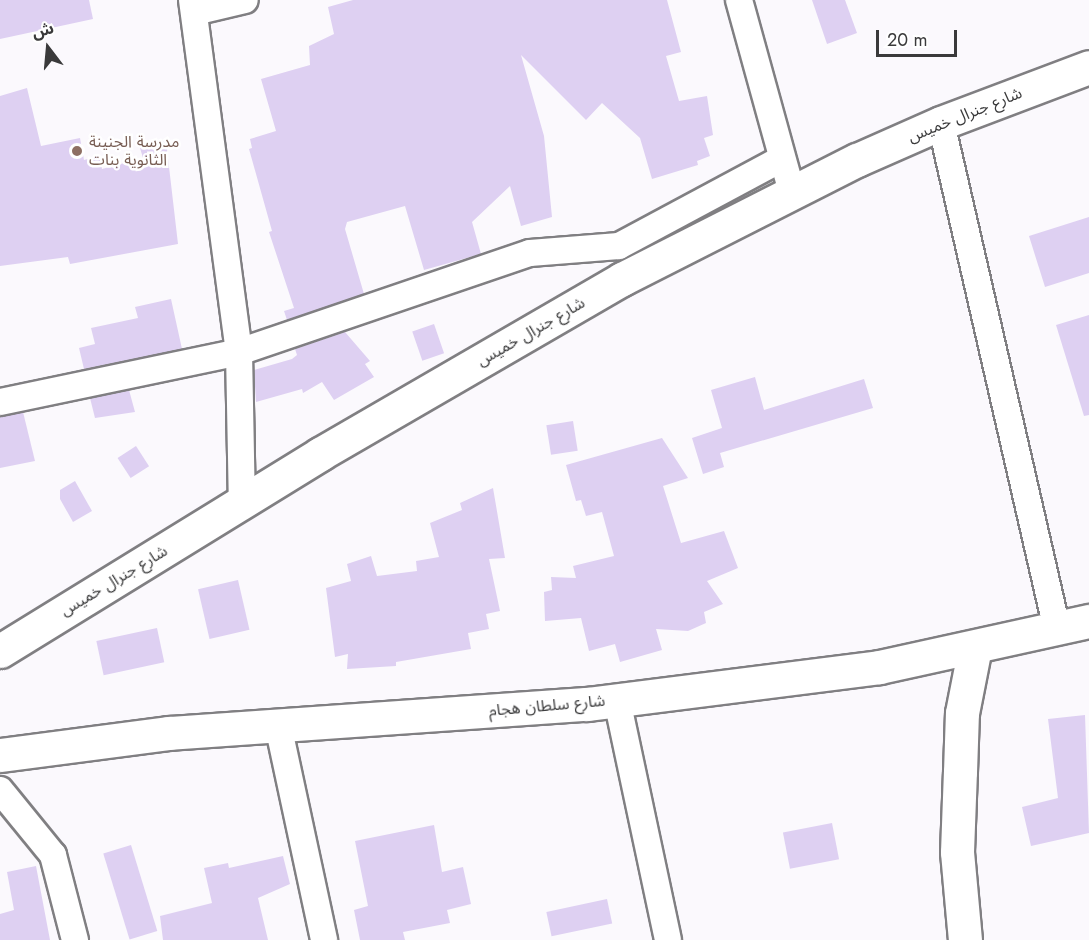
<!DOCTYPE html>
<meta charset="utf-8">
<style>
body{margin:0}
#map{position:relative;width:1089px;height:940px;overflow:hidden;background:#fbf9fd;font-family:Jost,"Noto Sans Arabic",sans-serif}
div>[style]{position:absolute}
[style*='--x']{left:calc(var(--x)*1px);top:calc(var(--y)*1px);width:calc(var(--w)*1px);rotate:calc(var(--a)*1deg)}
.building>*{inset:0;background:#ded0f2;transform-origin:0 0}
.roads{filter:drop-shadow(2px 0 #807f82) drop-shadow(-2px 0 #807f82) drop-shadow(0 2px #807f82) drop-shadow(0 -2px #807f82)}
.street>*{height:26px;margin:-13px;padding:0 13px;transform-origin:13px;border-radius:13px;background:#fff}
.secondary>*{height:33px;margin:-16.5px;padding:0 16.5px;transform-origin:16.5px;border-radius:16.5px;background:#fff}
.highway>*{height:33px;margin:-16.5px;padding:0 16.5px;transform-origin:16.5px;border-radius:16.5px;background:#fff}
.dots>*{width:16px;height:16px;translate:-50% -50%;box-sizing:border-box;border:3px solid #fff;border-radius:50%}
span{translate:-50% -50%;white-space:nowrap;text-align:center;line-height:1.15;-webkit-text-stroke:5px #fff;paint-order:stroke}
.street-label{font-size:16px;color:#3a3a3b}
.education-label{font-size:16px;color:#785e54}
.left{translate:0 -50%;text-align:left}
.north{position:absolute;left:18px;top:18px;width:60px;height:60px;-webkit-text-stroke:4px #fff;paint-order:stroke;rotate:344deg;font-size:16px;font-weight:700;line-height:24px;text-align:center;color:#3a3a3b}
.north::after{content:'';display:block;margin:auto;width:21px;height:27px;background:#3a3a3b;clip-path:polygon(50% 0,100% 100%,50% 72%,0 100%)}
.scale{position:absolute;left:876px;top:30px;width:81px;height:27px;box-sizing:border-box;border:3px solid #3a3a3b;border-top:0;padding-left:8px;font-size:18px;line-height:21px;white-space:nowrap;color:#3a3a3b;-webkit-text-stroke:4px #fff;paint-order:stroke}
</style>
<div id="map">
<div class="building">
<div style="clip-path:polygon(0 0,89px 0,93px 19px,0 39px)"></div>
<div style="clip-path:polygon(353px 0,667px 0,681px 52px,666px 56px,679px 101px,707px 96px,713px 135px,704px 138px,710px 156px,697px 161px,698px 165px,652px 179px,640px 138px,602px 103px,586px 120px,521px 55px,544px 136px,552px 217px,521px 226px,510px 186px,472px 222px,481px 254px,424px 270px,405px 206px,347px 222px,345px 229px,364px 294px,287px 320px,284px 311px,294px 308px,269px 232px,272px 231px,249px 149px,252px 148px,250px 139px,276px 131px,261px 79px,310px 65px,309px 46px,334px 34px,328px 7px)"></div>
<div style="clip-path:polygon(812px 0,845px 0,857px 33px,827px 44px)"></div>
<div style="clip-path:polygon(27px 88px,41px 146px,80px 138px,84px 160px,99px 156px,102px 169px,143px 158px,140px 148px,166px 141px,178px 244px,70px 264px,68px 257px,0 266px,0 96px)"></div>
<div style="clip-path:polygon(1089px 217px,1089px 273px,1045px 287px,1029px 236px)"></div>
<div style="clip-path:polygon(171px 299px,182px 349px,84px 369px,79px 348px,95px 344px,91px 328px,138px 318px,135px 307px)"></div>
<div style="clip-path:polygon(1089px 315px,1089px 415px,1084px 416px,1056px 325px)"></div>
<div style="left:434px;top:324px;width:31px;height:23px;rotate:71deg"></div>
<div style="clip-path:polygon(345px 332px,370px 361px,365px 364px,374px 377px,334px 400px,322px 382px,303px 393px,302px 389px,256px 402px,254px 370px,292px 359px,297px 355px,295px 349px)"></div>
<div style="clip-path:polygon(755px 377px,764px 410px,864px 379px,873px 408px,720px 453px,724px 467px,703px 474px,692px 438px,722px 428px,711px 390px)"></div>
<div style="clip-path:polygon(129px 390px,135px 412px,95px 418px,90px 398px)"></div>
<div style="clip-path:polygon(23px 412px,35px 461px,0 468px,0 417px)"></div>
<div style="left:573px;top:421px;width:30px;height:27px;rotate:81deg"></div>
<div style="clip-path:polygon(662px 438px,688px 478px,663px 486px,681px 543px,724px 531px,738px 568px,707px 581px,723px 604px,704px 612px,706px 623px,688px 631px,656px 629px,662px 650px,620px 662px,615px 644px,589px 651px,581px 618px,545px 621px,544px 592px,552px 590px,551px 577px,576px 578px,573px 566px,614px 556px,602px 512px,586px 516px,581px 500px,576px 501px,566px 465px)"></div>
<div style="left:136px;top:446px;width:24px;height:22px;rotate:57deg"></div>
<div style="clip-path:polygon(75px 481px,92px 511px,73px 522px,60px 499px,60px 490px)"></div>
<div style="clip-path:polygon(493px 488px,505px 558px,489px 559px,500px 611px,486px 614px,489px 629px,468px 633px,471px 649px,396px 662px,396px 666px,347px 669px,348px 654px,335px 657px,326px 588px,351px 581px,347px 564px,371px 556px,377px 576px,417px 571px,416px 561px,439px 557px,430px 523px,462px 510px,460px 503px)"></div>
<div style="left:238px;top:580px;width:51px;height:41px;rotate:77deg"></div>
<div style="left:157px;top:628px;width:35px;height:62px;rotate:78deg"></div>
<div style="clip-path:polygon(1085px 715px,1089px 833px,1031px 846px,1022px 807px,1058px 798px,1048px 719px)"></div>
<div style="left:832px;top:823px;width:37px;height:50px;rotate:79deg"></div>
<div style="clip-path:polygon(434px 825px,442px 872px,463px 867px,471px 904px,447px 910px,450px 923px,403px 932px,405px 940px,360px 940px,354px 910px,368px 906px,355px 841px)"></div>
<div style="left:131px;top:845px;width:90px;height:29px;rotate:73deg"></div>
<div style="clip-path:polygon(283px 856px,290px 884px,258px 898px,268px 940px,163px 940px,160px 916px,212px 903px,204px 868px,228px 863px,229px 868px)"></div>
<div style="clip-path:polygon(36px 866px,50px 940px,0 940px,0 914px,14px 910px,7px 872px)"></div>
<div style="left:607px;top:899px;width:25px;height:62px;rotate:78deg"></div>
</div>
<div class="roads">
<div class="street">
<div style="--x:192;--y:0;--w:355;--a:82.4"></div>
<div style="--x:239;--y:352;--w:151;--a:88.9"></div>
<div style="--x:739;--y:0;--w:199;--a:74.6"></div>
<div style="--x:194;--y:12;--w:52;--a:-13.2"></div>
<div style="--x:941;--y:123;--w:519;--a:77.09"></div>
<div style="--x:0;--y:402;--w:244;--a:-11.8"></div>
<div style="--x:239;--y:352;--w:307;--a:-18.8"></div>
<div style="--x:530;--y:253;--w:89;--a:-4.5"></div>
<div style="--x:619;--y:246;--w:184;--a:-28.2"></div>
<div style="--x:617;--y:700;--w:245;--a:78"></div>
<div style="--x:278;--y:725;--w:220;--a:77.9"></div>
<div style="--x:0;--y:790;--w:84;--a:50.8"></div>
<div style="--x:53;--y:855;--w:88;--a:75.5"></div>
</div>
<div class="secondary">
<div style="--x:0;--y:651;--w:376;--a:-31.6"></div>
<div style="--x:320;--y:454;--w:349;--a:-30.1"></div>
<div style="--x:622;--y:279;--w:263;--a:-26.9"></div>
<div style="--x:857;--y:160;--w:92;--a:-23.8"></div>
<div style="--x:941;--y:123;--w:158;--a:-20.7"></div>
<div style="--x:965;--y:940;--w:88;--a:-95.2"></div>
<div style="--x:957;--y:852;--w:80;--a:-87.9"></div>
<div style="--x:960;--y:772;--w:59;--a:-88.1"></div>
<div style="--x:962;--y:713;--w:67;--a:-78.9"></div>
</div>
<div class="highway">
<div style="--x:0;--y:755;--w:170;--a:-7.4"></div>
<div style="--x:169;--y:733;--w:419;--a:-4"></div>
<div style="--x:587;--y:704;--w:294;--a:-7.2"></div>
<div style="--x:879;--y:667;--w:215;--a:-12.4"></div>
</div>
</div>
<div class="dots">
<div style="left:77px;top:151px;background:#8d6e63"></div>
</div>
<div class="street-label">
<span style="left:965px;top:115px;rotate:-22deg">شارع جنرال خميس</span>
<span style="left:531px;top:332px;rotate:-30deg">شارع جنرال خميس</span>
<span style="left:114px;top:581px;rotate:-31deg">شارع جنرال خميس</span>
<span style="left:547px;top:706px;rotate:-5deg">شارع سلطان هجام</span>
</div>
<div class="education-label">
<span class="left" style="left:89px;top:151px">مدرسة الجنينة<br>الثانوية بنات</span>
</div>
<div class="north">ش</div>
<div class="scale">20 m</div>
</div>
